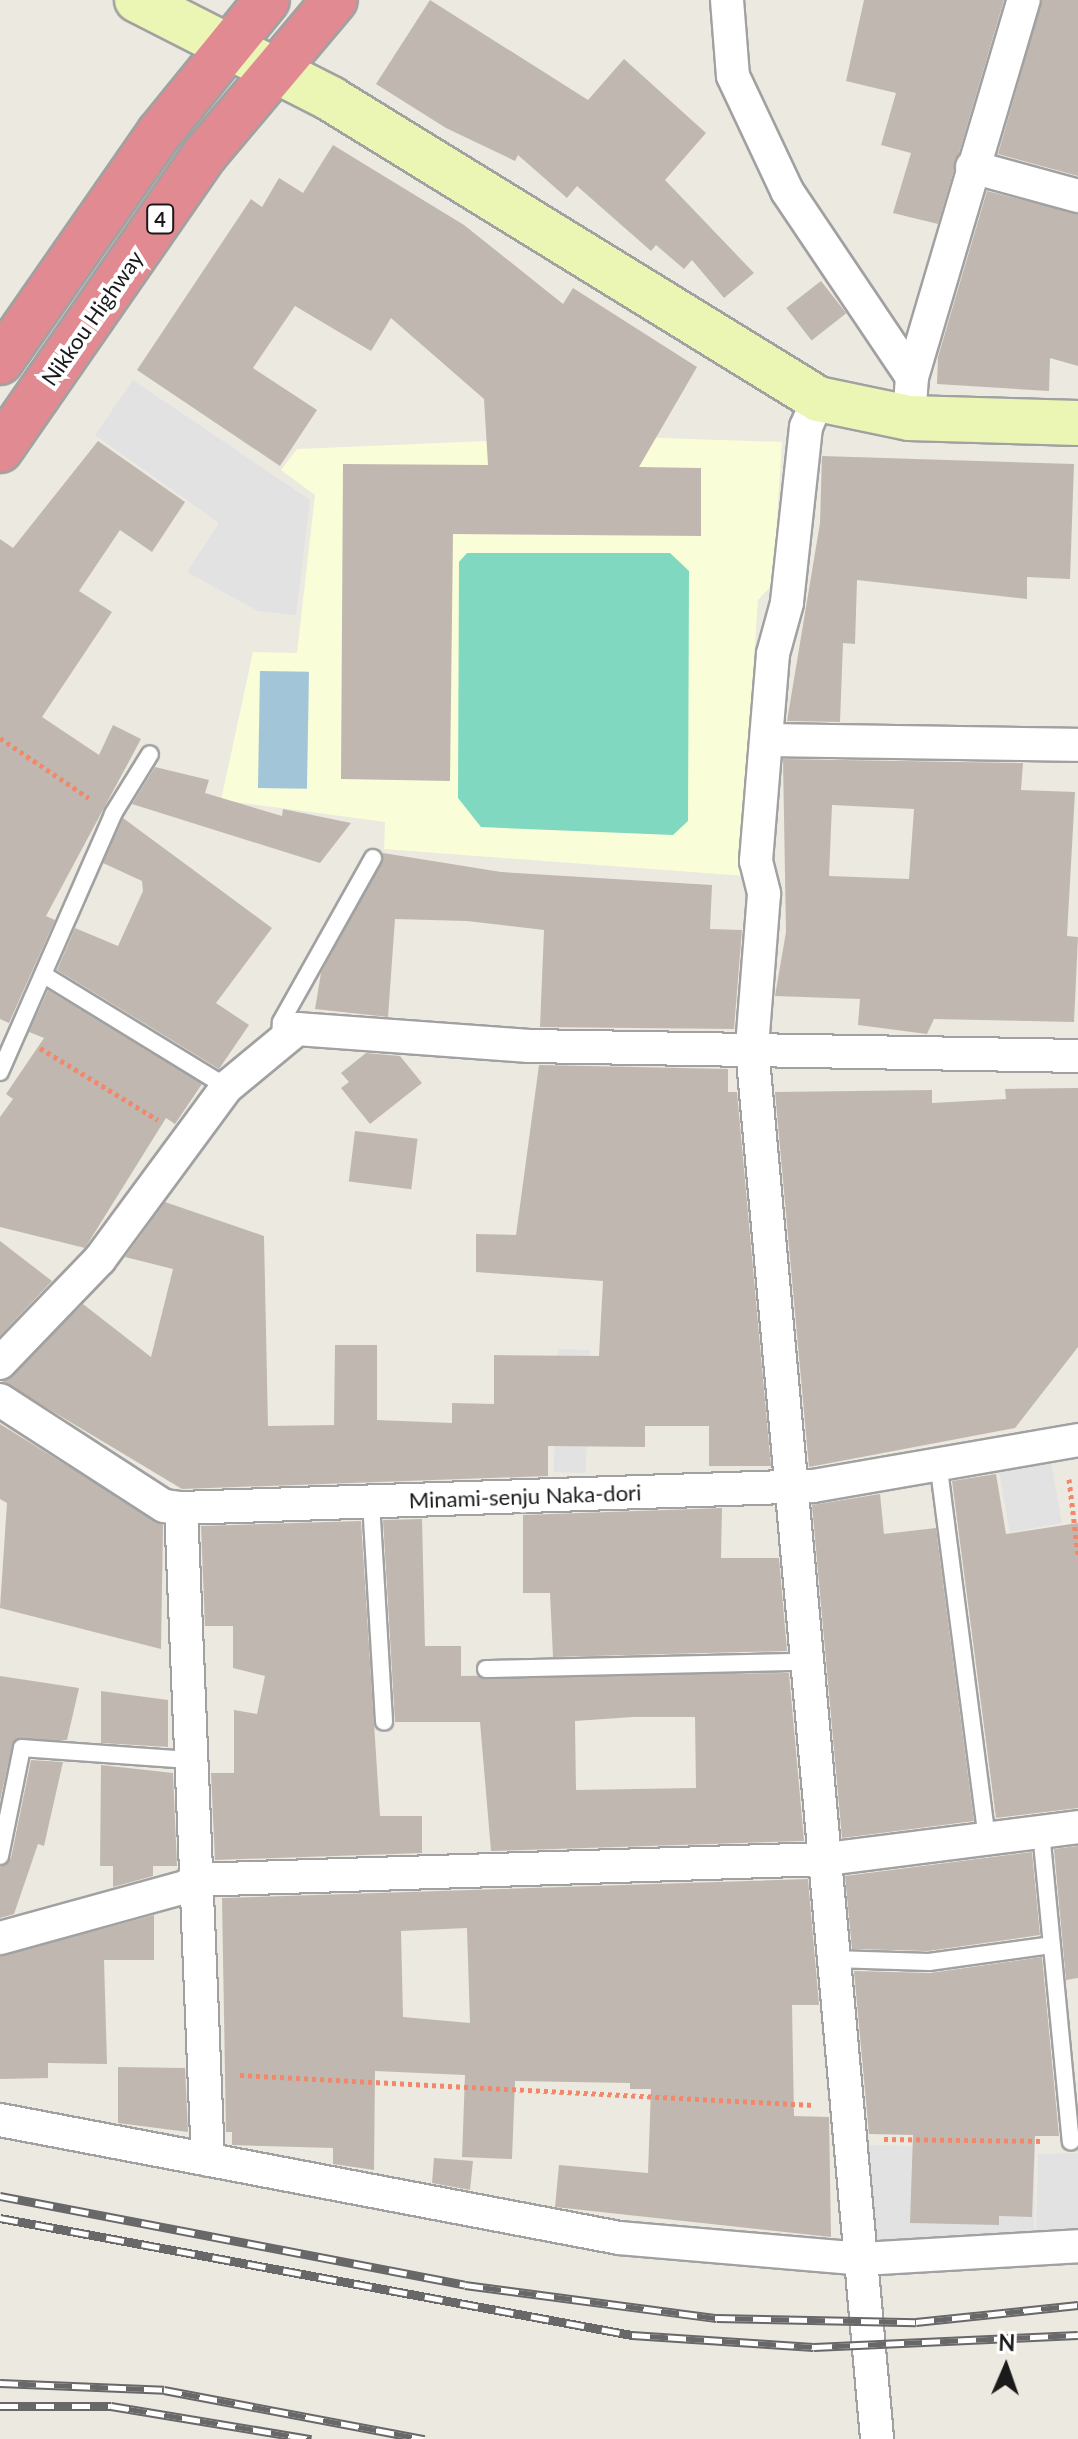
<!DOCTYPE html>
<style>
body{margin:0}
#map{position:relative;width:1078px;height:2439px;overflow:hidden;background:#ece9e0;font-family:Lato,sans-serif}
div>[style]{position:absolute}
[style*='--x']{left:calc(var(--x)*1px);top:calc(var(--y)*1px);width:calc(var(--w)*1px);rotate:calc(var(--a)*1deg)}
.education>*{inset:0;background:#f9fdd8}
.pitch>*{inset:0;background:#81d8c0}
.parking>*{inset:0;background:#e2e2e2;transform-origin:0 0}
.water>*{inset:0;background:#a2c6d8;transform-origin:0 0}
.building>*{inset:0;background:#c0b8b0;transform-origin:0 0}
.path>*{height:5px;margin-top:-2.5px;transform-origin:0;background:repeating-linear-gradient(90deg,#f2876a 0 4px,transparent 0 8px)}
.roads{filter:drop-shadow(2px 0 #a1a1a1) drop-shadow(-2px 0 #a1a1a1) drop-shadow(0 2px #a1a1a1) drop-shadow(0 -2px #a1a1a1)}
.lane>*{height:16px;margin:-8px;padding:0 8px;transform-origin:8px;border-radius:8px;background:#fff}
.street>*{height:32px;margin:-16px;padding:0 16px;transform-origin:16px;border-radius:16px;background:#fff}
.secondary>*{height:44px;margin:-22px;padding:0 22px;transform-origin:22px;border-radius:22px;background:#ebf6b4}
.highway>*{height:44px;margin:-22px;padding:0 22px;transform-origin:22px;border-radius:22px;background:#e18a91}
.rail>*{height:9px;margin-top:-4.5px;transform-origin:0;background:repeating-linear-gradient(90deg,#fff 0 18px,#686868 0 36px);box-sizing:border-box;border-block:2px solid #686868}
span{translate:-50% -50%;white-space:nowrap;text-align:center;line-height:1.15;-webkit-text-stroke:8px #fff;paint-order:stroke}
.shield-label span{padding:2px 6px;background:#fff;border:2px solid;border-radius:6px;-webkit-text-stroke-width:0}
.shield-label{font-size:20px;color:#1a1a1a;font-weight:700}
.street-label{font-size:22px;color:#1a1a1a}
.north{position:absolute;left:966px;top:2327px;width:80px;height:80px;-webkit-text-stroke:6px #fff;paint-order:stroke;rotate:2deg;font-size:22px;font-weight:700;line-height:32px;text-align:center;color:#1a1a1a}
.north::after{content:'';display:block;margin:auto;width:28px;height:36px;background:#1a1a1a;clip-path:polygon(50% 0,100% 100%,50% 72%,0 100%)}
</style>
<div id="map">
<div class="education">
<div style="clip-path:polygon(604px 436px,782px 442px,773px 584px,758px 600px,740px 862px,745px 876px,384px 849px,385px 822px,221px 800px,253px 652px,297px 653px,315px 495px,281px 470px,297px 449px)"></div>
</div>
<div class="pitch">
<div style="clip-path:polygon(467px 553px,670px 553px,689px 571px,688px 821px,673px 835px,481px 827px,458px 798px,459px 562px)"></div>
</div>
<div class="parking">
<div style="clip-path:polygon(133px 380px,310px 500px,296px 615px,258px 611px,187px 572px,219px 523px,95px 435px)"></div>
<div style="left:558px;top:1349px;width:32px;height:123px;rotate:2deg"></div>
<div style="left:1051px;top:1461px;width:63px;height:53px;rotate:80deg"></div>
<div style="clip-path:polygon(864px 2145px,1035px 2148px,1034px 2238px,885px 2245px,877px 2240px)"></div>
<div style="clip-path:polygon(1078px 2153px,1078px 2229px,1036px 2236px,1038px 2154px)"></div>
</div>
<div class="water">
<div style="left:260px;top:671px;width:49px;height:117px;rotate:1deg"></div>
</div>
<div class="building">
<div style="clip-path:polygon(430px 0,588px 100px,624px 59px,706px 133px,665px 180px,754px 273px,724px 298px,692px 260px,684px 269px,656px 245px,651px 251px,577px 186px,567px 198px,518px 155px,515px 161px,446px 128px,376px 84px)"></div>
<div style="clip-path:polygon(864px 0,1004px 0,938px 224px,893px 213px,911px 153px,881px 145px,896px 93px,846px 81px)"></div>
<div style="clip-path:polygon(1042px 0,1078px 0,1078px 176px,998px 154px)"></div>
<div style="clip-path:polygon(333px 145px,464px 225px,563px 304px,573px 288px,697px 367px,639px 467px,701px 468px,701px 536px,453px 534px,450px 781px,341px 779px,343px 464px,488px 465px,484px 399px,391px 318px,371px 351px,295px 306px,253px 368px,317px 410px,280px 466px,137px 370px,251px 199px,262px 207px,279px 178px,303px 193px)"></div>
<div style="clip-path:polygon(987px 191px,1078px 214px,1078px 366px,1050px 358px,1049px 391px,937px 384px,938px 357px)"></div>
<div style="left:821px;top:281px;width:41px;height:44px;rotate:52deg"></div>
<div style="clip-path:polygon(98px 441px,185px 502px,152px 552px,120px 530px,79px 591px,112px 612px,42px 717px,99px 755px,113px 725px,141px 739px,46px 916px,55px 920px,9px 1023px,0 1019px,0 539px,13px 548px)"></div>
<div style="clip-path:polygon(822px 456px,1074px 464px,1070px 579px,1027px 577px,1027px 599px,857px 580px,855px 644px,843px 643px,840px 722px,787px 721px,820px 523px)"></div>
<div style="clip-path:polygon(evenodd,783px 759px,1023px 763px,1021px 790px,1075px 792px,1067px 936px,1078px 937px,1074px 1022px,934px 1019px,927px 1034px,858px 1025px,860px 999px,775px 996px,786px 932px,783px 759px,832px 805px,914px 809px,909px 879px,829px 876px,832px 805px)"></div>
<div style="clip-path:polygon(155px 767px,209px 780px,205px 793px,282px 816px,283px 809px,351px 823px,320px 863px,132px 804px)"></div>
<div style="clip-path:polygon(123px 818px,272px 928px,216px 1003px,249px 1025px,219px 1069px,57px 970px,75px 928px,118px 946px,143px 891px,142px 881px,103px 863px)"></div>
<div style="clip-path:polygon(383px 853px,501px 872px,712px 885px,710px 929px,742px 930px,734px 1029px,540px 1027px,544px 930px,467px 921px,395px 919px,388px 1017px,315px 1009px,321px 973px)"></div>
<div style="clip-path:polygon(48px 990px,202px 1084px,175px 1124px,166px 1118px,85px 1248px,0 1227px,0 1117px,13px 1099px,6px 1094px,44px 1038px,29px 1032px)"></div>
<div style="clip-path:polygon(366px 1053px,400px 1056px,422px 1083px,370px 1124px,341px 1088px,349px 1082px,341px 1073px)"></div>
<div style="clip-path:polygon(539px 1065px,728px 1069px,728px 1092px,737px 1092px,771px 1466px,709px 1466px,709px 1426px,645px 1426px,645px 1447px,548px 1446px,548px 1476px,182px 1489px,2px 1381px,83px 1304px,151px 1357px,173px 1269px,125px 1257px,165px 1202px,264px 1236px,268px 1426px,334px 1425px,335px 1345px,377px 1345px,377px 1420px,452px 1423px,452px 1403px,494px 1404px,494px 1355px,599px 1356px,603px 1281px,476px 1272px,476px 1234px,516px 1235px)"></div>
<div style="clip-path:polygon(1078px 1088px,1078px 1347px,1015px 1428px,809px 1467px,775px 1092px,932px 1090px,932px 1103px,1006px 1099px,1005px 1089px)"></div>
<div style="left:355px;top:1131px;width:63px;height:51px;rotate:7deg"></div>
<div style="clip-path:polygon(0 1241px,52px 1281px,0 1336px)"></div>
<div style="clip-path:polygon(0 1424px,163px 1525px,161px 1649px,0 1608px,7px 1503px,0 1499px)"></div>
<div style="clip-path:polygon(996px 1474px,1006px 1534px,1078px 1523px,1078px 1808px,996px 1818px,952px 1481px)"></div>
<div style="clip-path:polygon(880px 1494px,884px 1534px,936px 1528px,974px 1821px,842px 1838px,812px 1505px)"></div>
<div style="clip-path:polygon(722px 1508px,721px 1558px,779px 1558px,787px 1651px,553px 1657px,550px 1593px,523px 1593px,523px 1515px)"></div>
<div style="clip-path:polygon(evenodd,422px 1519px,425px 1646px,461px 1646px,461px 1676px,789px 1673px,804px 1841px,491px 1851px,480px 1722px,395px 1722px,383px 1520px,422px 1519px,633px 1717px,695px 1717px,696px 1788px,576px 1790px,575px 1721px,633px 1717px)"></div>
<div style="clip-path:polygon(361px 1521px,380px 1816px,422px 1816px,422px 1853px,215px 1860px,211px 1773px,234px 1773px,234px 1710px,257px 1714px,265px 1676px,233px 1668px,233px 1626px,205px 1626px,201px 1526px)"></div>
<div style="clip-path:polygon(0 1676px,79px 1688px,67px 1740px,13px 1742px,0 1801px)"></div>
<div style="clip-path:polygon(101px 1691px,168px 1700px,168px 1747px,101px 1743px)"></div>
<div style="clip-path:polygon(31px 1760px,63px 1762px,44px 1846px,38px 1844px,14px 1914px,0 1918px,0 1867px,11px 1858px)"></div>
<div style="clip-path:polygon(101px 1765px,173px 1773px,177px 1866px,153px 1866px,153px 1876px,113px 1887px,113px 1866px,100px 1866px)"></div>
<div style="clip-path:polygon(1078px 1846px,1078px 1978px,1066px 1980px,1054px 1849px)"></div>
<div style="clip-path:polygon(1032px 1852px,1040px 1935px,928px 1951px,852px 1949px,845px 1876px)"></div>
<div style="clip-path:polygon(evenodd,808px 1879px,819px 2005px,792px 2005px,794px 2116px,829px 2117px,831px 2237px,555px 2207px,559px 2165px,648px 2173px,651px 2089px,630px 2089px,630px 2083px,515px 2081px,512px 2159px,462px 2157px,465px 2075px,375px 2071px,374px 2170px,333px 2164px,333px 2148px,232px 2145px,232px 2132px,226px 2132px,222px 1898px,808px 1879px,467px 1928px,470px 2023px,403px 2017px,401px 1931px,467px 1928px)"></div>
<div style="clip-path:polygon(154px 1915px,154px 1960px,104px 1960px,107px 2064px,48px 2063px,48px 2078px,0 2079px,0 1956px)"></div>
<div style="clip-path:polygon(1042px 1957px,1059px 2136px,1035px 2136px,1032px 2217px,999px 2216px,999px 2225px,910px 2223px,913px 2135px,869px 2134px,854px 1971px,930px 1973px)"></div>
<div style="clip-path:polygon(118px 2067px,185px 2068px,188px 2132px,118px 2123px)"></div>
<div style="clip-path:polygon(434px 2158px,473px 2161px,470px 2190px,432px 2183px)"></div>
</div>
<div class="path">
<div style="--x:0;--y:738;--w:107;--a:34"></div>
<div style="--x:40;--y:1048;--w:138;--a:31.4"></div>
<div style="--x:1069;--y:1479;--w:76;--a:83.2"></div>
<div style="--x:240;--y:2075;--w:574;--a:3"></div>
<div style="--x:884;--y:2139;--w:158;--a:0.7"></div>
</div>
<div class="roads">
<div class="lane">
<div style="--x:44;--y:975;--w:215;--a:31.5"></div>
<div style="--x:280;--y:1036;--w:14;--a:-86"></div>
<div style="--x:281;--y:1022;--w:188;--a:-60.7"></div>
<div style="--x:0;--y:1072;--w:282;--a:-66.3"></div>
<div style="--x:113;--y:814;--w:70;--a:-58.3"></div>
<div style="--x:938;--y:1462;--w:379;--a:82.6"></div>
<div style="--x:371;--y:1502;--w:220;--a:86.6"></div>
<div style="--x:486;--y:1669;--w:319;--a:-1.3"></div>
<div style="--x:1041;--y:1832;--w:311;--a:84.5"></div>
<div style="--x:0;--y:1856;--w:110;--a:-78.5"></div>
<div style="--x:22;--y:1748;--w:167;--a:4.1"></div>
<div style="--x:833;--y:1959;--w:96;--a:1.8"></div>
<div style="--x:929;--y:1962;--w:123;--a:-7.9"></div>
</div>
<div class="street">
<div style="--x:727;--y:0;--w:76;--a:85.5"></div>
<div style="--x:733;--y:76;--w:127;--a:64.8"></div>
<div style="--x:787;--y:191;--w:224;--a:56.1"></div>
<div style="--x:972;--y:167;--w:110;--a:15.3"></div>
<div style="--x:818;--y:399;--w:30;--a:113"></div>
<div style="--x:806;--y:427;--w:177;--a:96.2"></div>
<div style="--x:787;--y:603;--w:53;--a:105.4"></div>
<div style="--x:773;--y:654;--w:208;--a:94.7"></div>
<div style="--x:756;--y:861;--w:34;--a:76"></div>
<div style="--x:764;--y:894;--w:154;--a:94.5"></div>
<div style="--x:752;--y:1048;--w:1397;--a:84.86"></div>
<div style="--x:909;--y:418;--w:41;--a:-85.8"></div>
<div style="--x:912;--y:377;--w:393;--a:-73.5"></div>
<div style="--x:768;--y:740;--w:310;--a:0.9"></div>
<div style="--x:0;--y:1363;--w:144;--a:-46.1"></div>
<div style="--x:100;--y:1259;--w:214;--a:-53.6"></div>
<div style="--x:227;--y:1087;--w:91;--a:-39.6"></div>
<div style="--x:297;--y:1029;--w:233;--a:4.2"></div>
<div style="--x:529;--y:1046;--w:549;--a:1.04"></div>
<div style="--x:0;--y:1400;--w:195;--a:32.9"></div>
<div style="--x:164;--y:1506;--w:17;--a:7"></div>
<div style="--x:181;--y:1508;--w:632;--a:-1.99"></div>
<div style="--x:813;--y:1486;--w:269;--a:-9.8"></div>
<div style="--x:181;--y:1508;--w:652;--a:87.63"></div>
<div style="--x:193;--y:1880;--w:633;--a:-1.9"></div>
<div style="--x:826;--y:1859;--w:254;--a:-7.2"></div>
<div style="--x:0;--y:1938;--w:200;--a:-15.4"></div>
<div style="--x:0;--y:2120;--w:630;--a:10.79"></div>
<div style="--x:619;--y:2238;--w:244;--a:4.9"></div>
<div style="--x:862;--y:2259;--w:216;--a:-3.4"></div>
</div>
<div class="secondary">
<div style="--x:137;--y:0;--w:218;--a:27"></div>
<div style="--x:331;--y:99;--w:572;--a:31.63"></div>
<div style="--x:818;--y:399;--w:93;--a:11.8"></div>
<div style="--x:909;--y:418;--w:169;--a:1.7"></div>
</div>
<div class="highway">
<div style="--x:0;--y:362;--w:279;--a:-55.2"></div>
<div style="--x:159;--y:133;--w:171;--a:-50.9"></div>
<div style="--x:0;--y:450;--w:361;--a:-55.3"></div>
<div style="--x:206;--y:153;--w:200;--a:-49.9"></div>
</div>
</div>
<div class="rail">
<div style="--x:0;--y:2196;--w:473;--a:10.8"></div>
<div style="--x:465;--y:2285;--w:254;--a:7.5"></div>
<div style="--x:717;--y:2318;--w:199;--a:1.2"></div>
<div style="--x:916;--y:2322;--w:163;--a:-6"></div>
<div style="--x:0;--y:2218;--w:643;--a:10.49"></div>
<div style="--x:632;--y:2335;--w:182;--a:3.8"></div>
<div style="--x:814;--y:2347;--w:264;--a:-2.6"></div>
<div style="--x:0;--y:2383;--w:164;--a:2.4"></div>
<div style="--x:164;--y:2390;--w:265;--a:10.7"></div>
<div style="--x:0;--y:2406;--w:111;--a:0"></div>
<div style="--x:111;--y:2406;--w:203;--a:9.4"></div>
</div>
<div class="shield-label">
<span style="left:160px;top:219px">4</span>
</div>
<div class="street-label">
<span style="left:92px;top:318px;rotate:-55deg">Nikkou Highway</span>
<span style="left:525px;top:1496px;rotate:-2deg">Minami-senju Naka-dori</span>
</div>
<div class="north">N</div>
</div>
